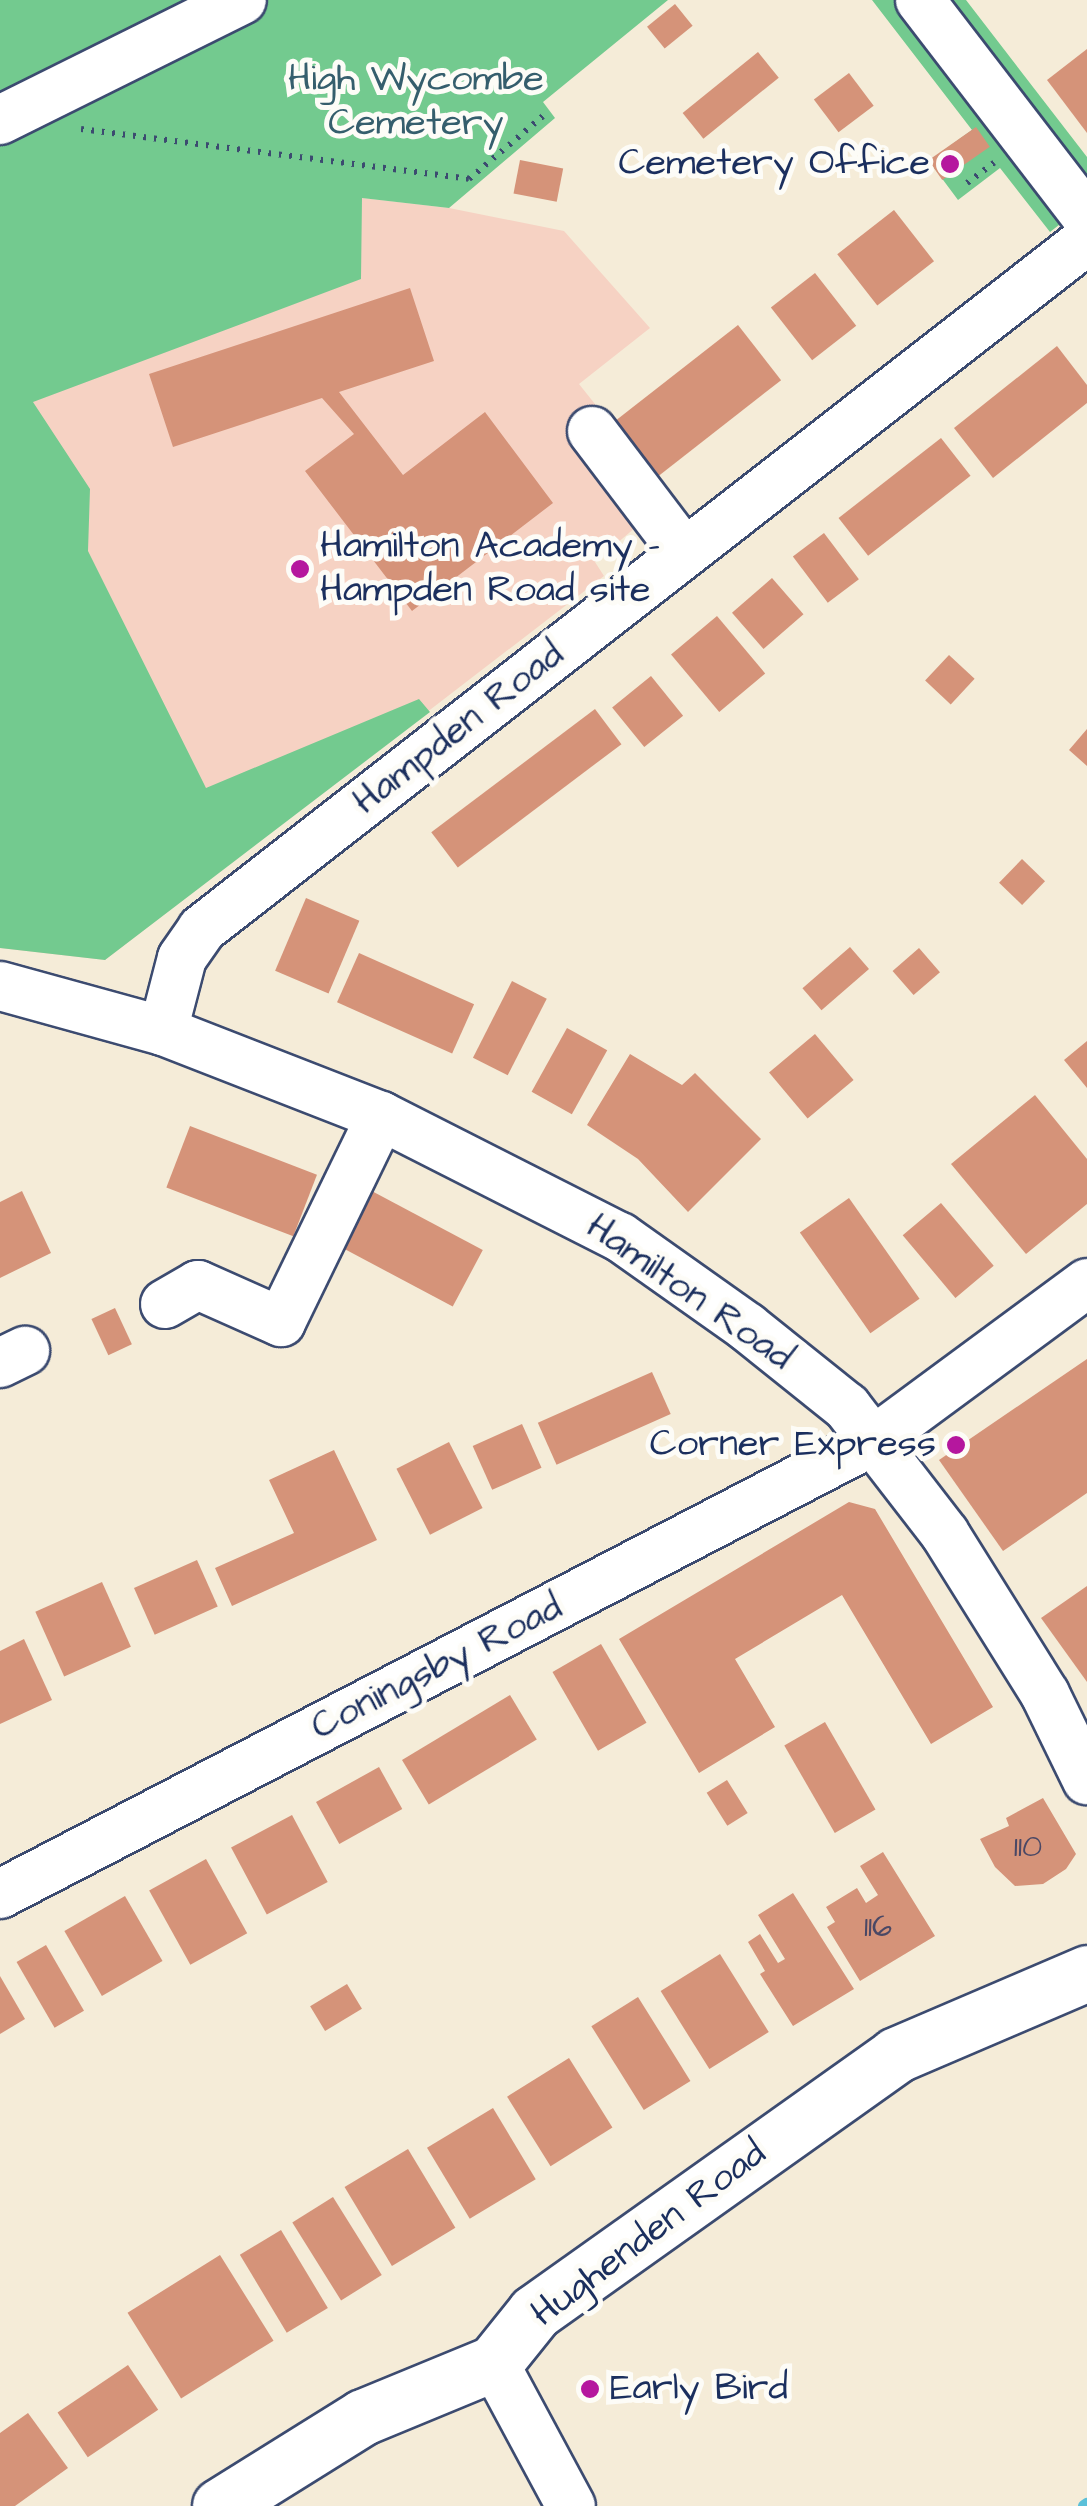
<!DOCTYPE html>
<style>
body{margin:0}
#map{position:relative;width:1087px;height:2506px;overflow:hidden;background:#f5ecd8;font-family:"Architects Daughter",sans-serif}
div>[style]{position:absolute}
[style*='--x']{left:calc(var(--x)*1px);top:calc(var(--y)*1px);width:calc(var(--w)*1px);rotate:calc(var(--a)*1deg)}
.built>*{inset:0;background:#f6d2c3}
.green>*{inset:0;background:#73ca8f}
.stream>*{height:12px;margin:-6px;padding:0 6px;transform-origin:6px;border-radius:6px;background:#5bc0d9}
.building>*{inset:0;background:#d59379;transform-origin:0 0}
.path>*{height:6px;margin-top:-3px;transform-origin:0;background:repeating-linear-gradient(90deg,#3c4b70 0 2.5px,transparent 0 10.5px)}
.roads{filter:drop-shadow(2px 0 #3c4b70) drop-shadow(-2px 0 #3c4b70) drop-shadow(0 2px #3c4b70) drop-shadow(0 -2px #3c4b70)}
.minor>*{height:48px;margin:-24px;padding:0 24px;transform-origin:24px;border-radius:24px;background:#fff}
.major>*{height:55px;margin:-27.5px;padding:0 27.5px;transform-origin:27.5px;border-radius:27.5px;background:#fff}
.dots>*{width:28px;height:28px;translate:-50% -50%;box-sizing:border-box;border:5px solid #fdfcf7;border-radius:50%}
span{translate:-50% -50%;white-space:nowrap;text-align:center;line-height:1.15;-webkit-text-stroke:10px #fdfcf7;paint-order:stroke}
.number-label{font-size:32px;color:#4a4865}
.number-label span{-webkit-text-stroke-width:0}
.park-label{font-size:38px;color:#355e6d}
.poi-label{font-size:38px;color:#1b2f5e}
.right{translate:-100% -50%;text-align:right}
.left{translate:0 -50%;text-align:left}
.street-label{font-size:38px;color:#1b2f5e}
</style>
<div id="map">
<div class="built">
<div style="clip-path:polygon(105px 168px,449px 208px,564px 231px,650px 328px,579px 384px,670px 498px,595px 562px,604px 576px,105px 960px,0 948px,0 232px)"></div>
</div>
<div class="green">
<div style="clip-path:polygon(0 0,668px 0,543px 102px,555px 118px,449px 208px,362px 198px,361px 279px,33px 402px,90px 489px,88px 551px,206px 788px,419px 699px,430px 712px,105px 960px,0 948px)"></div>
<div style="clip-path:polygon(872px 0,966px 0,1087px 157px,1087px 203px,1050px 232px,1000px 168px,958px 200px,929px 161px,972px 130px)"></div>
</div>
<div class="stream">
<div style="--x:1084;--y:2506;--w:4;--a:-34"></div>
</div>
<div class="building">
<div style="left:675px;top:4px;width:28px;height:36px;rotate:51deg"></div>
<div style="clip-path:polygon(1087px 49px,1087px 133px,1047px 80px)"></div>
<div style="left:758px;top:52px;width:33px;height:97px;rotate:51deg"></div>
<div style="left:849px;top:73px;width:41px;height:44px;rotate:53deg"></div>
<div style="left:976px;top:127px;width:24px;height:58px;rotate:55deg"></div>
<div style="left:520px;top:160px;width:44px;height:34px;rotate:11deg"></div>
<div style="left:894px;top:210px;width:65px;height:72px;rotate:52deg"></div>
<div style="left:815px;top:273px;width:67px;height:56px;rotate:52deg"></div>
<div style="clip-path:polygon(410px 288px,434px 361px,339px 392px,403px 475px,485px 412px,553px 503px,412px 611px,305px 471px,354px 434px,322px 398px,173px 447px,149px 374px)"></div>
<div style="left:738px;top:325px;width:70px;height:160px;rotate:52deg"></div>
<div style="clip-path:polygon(1057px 346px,1087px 385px,1087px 403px,993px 478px,954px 428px)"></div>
<div style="left:941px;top:438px;width:48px;height:130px;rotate:52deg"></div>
<div style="left:824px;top:533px;width:58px;height:39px;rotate:53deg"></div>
<div style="left:772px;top:578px;width:48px;height:53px;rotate:49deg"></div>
<div style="left:717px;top:616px;width:75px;height:60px;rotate:50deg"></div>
<div style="left:949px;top:655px;width:35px;height:35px;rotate:43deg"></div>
<div style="left:651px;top:676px;width:51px;height:50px;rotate:51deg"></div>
<div style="left:595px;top:709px;width:44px;height:205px;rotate:53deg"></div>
<div style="clip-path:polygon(1087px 729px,1087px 766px,1069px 750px)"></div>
<div style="left:1022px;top:859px;width:32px;height:33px;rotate:44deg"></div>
<div style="left:306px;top:898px;width:58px;height:79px;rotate:23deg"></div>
<div style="left:850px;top:947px;width:29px;height:63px;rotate:49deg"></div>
<div style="left:919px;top:948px;width:32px;height:35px;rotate:49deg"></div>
<div style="left:359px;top:953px;width:126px;height:54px;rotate:24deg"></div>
<div style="left:512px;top:981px;width:39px;height:86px;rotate:27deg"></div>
<div style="left:567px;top:1028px;width:46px;height:73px;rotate:29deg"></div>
<div style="left:815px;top:1034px;width:60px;height:60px;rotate:50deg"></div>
<div style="clip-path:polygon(1087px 1041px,1087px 1088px,1064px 1060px)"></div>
<div style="clip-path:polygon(630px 1054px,682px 1085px,695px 1073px,761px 1139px,688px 1212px,638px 1159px,587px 1125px)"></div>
<div style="clip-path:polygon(1035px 1095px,1087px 1159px,1087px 1204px,1026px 1254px,951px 1164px)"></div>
<div style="left:190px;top:1126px;width:136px;height:66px;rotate:21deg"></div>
<div style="left:368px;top:1189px;width:130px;height:64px;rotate:28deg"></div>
<div style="clip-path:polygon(22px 1191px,51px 1253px,0 1278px,0 1202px)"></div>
<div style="left:849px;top:1198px;width:123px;height:60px;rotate:55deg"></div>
<div style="left:941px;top:1203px;width:82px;height:50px;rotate:50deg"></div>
<div style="left:115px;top:1308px;width:40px;height:26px;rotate:65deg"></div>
<div style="clip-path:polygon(1087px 1359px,1087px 1493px,1003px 1551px,939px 1460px)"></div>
<div style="left:652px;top:1372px;width:46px;height:125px;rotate:66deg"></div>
<div style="left:522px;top:1424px;width:48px;height:54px;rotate:66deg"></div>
<div style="left:449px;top:1442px;width:74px;height:59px;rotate:63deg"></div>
<div style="clip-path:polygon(334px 1450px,377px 1540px,232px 1606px,215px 1568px,294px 1533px,269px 1480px)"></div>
<div style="clip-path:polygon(849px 1502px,875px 1509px,993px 1707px,931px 1744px,842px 1595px,735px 1659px,775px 1727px,699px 1773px,619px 1639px)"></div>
<div style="left:197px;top:1560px;width:51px;height:69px;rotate:66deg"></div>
<div style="left:102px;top:1582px;width:71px;height:73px;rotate:66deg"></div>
<div style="clip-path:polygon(1087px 1586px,1087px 1682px,1041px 1618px)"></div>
<div style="clip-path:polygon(24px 1639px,52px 1700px,0 1724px,0 1651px)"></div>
<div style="left:601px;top:1644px;width:91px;height:56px;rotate:60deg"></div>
<div style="left:510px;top:1695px;width:52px;height:126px;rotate:59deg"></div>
<div style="left:825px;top:1722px;width:101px;height:47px;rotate:60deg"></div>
<div style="left:379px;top:1767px;width:48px;height:72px;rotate:61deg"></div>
<div style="left:727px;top:1780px;width:39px;height:24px;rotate:58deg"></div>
<div style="clip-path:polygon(1043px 1798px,1076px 1854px,1066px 1869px,1043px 1884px,1015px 1886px,995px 1867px,980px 1839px,1009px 1826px,1006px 1818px)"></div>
<div style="left:292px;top:1815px;width:76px;height:69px;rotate:62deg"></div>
<div style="clip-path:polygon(883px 1852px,935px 1936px,860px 1981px,827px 1927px,835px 1922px,826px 1907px,857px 1888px,866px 1903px,878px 1895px,860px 1866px)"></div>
<div style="left:206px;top:1859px;width:85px;height:65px;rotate:61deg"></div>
<div style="clip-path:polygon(793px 1893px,854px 1989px,793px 2026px,760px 1974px,765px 1971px,748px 1942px,760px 1934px,778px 1963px,785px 1959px,758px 1915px)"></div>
<div style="left:125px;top:1896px;width:75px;height:70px;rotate:60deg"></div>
<div style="left:46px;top:1945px;width:76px;height:34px;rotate:60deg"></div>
<div style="left:720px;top:1954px;width:92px;height:70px;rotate:58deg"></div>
<div style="clip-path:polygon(0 1976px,25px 2019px,0 2034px)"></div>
<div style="left:347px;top:1984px;width:29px;height:43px;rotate:59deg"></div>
<div style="left:638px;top:1997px;width:99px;height:55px;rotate:58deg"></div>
<div style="left:569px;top:2058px;width:82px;height:73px;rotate:58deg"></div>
<div style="left:493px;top:2108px;width:83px;height:77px;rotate:59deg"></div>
<div style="left:408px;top:2149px;width:92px;height:74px;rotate:59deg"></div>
<div style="left:333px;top:2197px;width:92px;height:48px;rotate:58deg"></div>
<div style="left:281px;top:2230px;width:91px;height:48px;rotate:59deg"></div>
<div style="left:220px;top:2255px;width:101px;height:109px;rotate:58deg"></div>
<div style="left:128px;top:2365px;width:54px;height:85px;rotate:56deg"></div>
<div style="clip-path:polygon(28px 2413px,68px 2468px,15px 2506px,0 2506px,0 2433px)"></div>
</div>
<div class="path">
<div style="--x:81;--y:129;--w:391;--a:7.3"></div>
<div style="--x:469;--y:179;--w:97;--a:-40.4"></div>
<div style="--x:967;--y:183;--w:34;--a:-37"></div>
</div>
<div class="roads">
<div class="minor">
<div style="--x:920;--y:0;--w:275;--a:52.5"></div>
<div style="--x:0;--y:120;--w:270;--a:-26.4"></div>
<div style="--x:592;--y:431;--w:152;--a:52.8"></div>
<div style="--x:0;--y:986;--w:169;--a:15.4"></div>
<div style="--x:163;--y:1031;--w:234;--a:21.3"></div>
<div style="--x:381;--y:1116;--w:268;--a:26.9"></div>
<div style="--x:620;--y:1237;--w:156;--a:35.3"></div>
<div style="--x:747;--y:1327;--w:128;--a:38.7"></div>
<div style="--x:847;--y:1407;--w:160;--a:52.3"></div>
<div style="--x:945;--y:1534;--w:189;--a:58"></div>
<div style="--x:1045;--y:1694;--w:96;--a:64"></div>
<div style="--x:163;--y:1031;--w:75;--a:-75.4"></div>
<div style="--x:182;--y:958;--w:35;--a:-55"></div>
<div style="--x:202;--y:929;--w:1122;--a:-37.9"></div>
<div style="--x:165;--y:1304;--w:38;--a:-30"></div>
<div style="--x:198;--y:1285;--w:91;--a:24"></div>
<div style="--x:281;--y:1322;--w:229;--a:-64.1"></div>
<div style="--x:0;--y:1363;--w:28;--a:-26"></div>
<div style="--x:0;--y:1894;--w:984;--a:-27.42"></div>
<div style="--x:873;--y:1441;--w:266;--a:-36.4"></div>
<div style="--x:494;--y:2363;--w:162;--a:61.7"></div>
</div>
<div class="major">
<div style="--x:220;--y:2506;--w:168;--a:-31.9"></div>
<div style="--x:363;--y:2417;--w:142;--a:-22.4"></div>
<div style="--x:494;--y:2363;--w:65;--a:-51.2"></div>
<div style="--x:535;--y:2312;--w:443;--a:-35.4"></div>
<div style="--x:896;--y:2055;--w:208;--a:-23.2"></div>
</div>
</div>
<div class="dots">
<div style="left:950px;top:164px;background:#b5179e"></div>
<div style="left:300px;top:569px;background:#b5179e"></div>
<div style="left:956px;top:1445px;background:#b5179e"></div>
<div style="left:590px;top:2389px;background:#b5179e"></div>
</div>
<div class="number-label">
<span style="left:1028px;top:1847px">110</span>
<span style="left:878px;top:1927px">116</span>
</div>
<div class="park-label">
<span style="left:416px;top:102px">High Wycombe<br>Cemetery</span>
</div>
<div class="poi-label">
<span class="right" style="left:930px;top:164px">Cemetery Office</span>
<span class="left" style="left:320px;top:569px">Hamilton Academy -<br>Hampden Road site</span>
<span class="right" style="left:936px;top:1445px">Corner Express</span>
<span class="left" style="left:610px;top:2389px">Early Bird</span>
</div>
<div class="street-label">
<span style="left:459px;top:729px;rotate:-38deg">Hampden Road</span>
<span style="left:689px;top:1293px;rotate:35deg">Hamilton Road</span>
<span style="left:437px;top:1668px;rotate:-27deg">Coningsby Road</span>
<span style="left:649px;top:2234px;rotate:-37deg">Hughenden Road</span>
</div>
</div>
